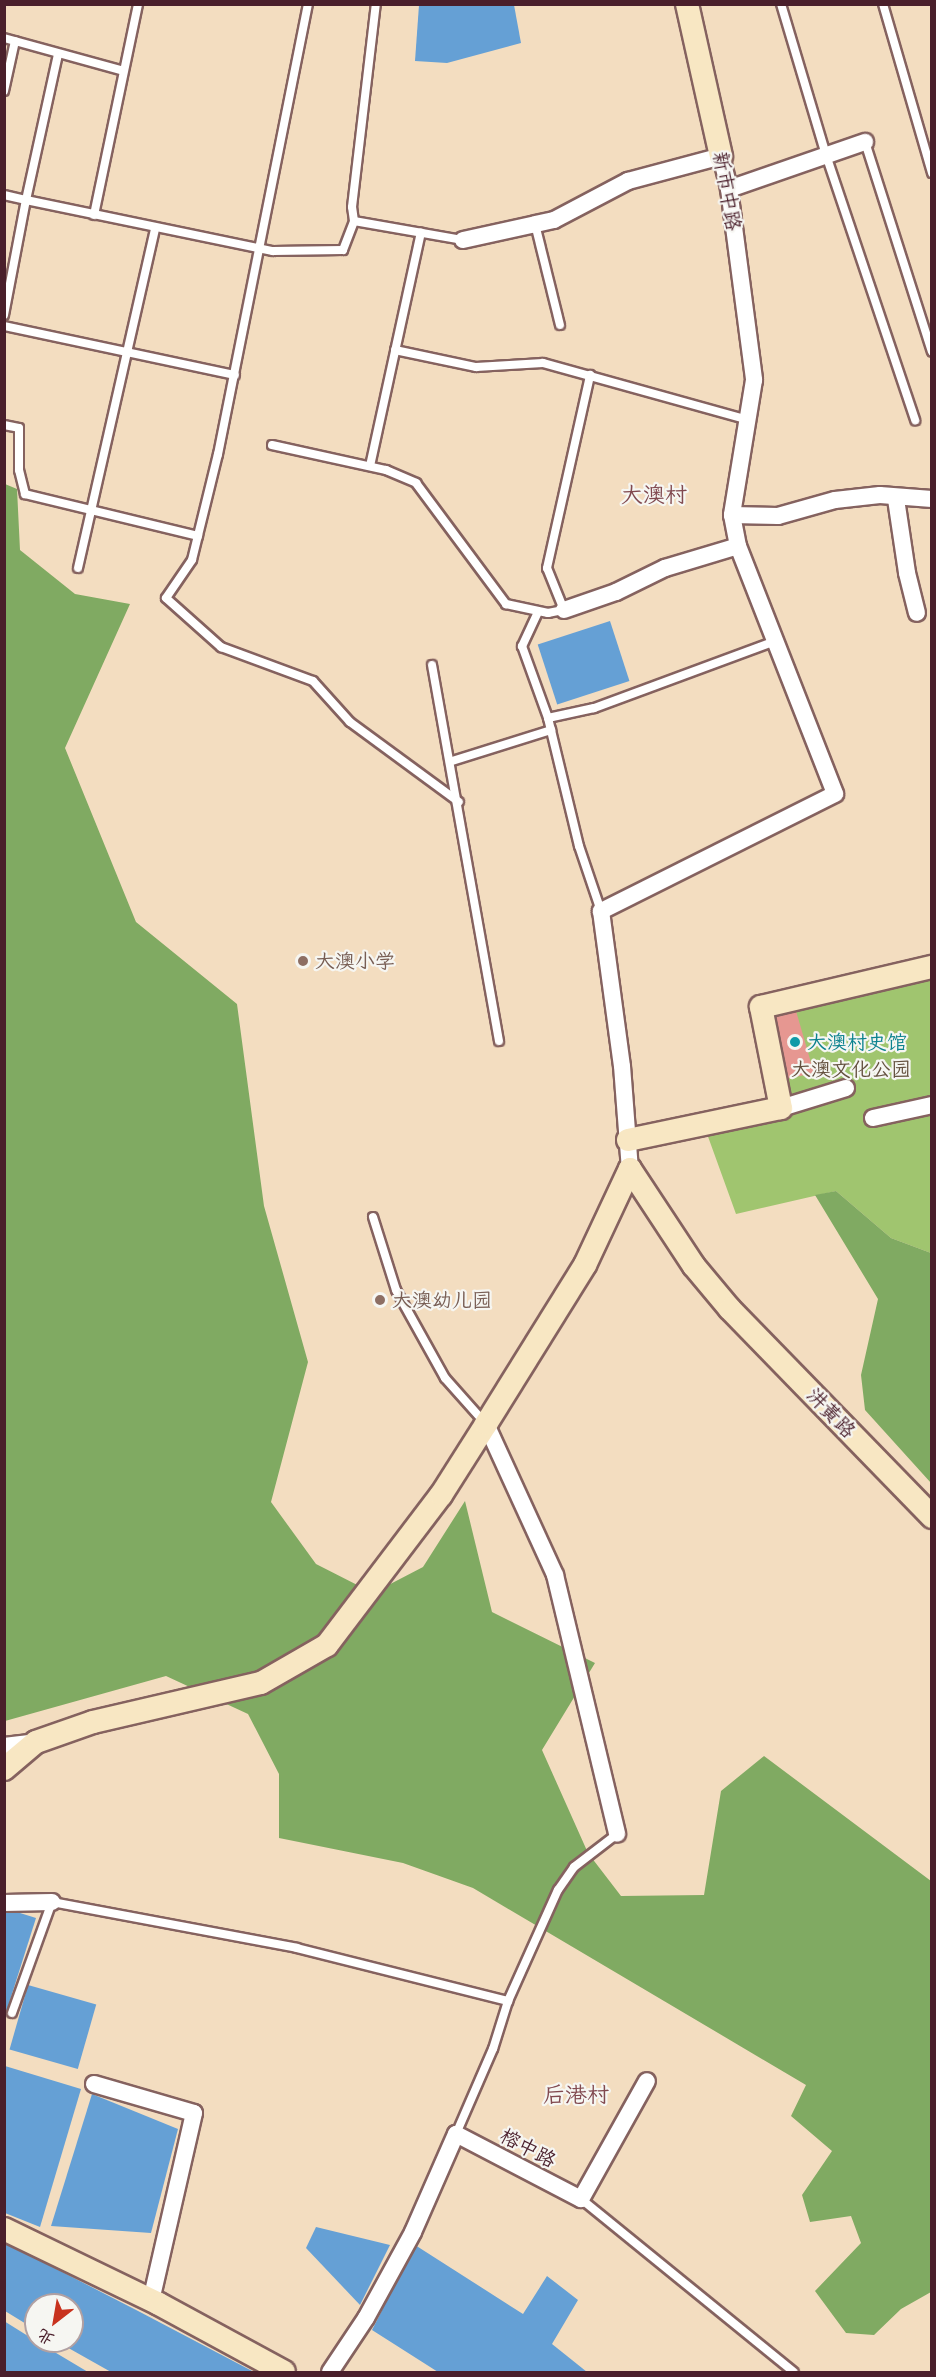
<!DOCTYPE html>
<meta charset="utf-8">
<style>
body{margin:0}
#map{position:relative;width:936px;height:2377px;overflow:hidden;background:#f3ddc0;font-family:"Comic Neue","LXGW WenKai TC",sans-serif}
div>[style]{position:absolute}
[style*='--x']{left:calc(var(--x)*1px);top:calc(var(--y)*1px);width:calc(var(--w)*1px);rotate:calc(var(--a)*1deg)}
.green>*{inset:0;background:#a0c56f}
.forest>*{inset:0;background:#80aa62}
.water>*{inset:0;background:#65a0d5;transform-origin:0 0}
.building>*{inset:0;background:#e69791}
.roads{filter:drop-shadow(2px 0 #85625f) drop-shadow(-2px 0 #85625f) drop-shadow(0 2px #85625f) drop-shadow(0 -2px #85625f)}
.lane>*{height:8px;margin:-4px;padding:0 4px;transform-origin:4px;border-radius:4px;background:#fff}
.street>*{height:16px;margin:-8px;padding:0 8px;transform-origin:8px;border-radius:8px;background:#fff}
.secondary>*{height:22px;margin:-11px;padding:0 11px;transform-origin:11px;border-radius:11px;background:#f8e7c3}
.dots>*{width:16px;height:16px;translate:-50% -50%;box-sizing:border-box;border:3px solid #f6f6f2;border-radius:50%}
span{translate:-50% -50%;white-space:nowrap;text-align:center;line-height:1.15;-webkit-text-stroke:4.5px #f6f6f2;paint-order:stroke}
.street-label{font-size:20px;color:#4a1f2b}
.education-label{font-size:20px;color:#785e54}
.left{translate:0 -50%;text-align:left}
.culture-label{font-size:20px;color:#0d838f}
.park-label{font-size:20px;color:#64513f}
.quarter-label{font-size:22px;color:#81494f}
.frame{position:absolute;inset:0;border:6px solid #4a1f2b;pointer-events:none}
.north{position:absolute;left:24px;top:2293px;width:60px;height:60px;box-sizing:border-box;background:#f6f6f2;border:2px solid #b1a0a2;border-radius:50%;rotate:211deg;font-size:16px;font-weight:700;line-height:24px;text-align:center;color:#4a1f2b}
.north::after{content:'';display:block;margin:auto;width:21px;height:27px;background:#c8321e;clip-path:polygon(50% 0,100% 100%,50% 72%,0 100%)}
</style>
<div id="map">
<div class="green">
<div style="clip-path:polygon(931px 963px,931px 1253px,891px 1238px,836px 1191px,736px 1214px,702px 1120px,773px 1096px,757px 1003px)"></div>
</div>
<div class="forest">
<div style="clip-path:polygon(5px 484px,17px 489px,20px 550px,75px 594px,130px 604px,65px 748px,136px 922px,237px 1004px,264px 1206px,308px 1362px,271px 1502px,316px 1564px,373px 1593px,423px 1567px,465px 1501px,492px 1612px,595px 1663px,542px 1750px,588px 1853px,621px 1896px,704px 1895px,721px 1791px,764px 1756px,931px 1881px,931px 2292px,901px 2309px,874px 2335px,846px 2333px,815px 2291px,861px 2243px,851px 2216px,810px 2222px,802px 2195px,832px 2151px,791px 2116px,806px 2085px,473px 1888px,403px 1863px,279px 1838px,279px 1774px,248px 1714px,166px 1676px,5px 1721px)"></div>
<div style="clip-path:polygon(836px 1191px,891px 1238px,931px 1253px,931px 1483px,865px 1410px,861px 1375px,878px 1299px,815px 1195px)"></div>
</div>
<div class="water">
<div style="clip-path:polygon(419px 5px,514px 5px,521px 43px,447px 63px,415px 61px)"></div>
<div style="left:610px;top:621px;width:63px;height:76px;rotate:72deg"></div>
<div style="clip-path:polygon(4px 1908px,36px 1918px,5px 2016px)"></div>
<div style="left:28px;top:1985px;width:71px;height:67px;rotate:16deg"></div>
<div style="clip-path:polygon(5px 2066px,81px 2089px,40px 2227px,5px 2213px)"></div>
<div style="clip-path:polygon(92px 2094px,178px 2129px,151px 2233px,51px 2226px)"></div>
<div style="clip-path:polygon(316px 2227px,390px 2245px,360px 2305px,306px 2248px)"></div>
<div style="clip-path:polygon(4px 2242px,140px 2312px,254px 2372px,111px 2372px,56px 2341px,72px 2341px,72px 2305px,36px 2305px,36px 2330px,5px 2311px)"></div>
<div style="clip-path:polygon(415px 2245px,523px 2314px,547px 2276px,578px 2300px,552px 2344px,587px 2372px,438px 2372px,372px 2330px)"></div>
<div style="clip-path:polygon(4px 2321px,36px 2341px,88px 2372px,5px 2372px)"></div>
</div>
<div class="building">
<div style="clip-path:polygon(794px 1004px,814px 1073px,786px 1079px,770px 1011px)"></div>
</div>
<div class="roads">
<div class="lane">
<div style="--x:308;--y:4;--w:459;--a:101.3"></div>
<div style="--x:218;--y:454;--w:109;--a:103.8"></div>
<div style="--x:192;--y:560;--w:46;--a:124.4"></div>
<div style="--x:166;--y:598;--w:74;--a:41.7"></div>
<div style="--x:221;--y:647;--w:98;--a:20.3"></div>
<div style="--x:313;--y:681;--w:55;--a:47.9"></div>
<div style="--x:350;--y:722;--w:135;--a:36.3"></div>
<div style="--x:781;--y:4;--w:158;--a:73.4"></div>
<div style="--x:826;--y:155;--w:280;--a:71.4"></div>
<div style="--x:883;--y:4;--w:176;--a:73.8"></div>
<div style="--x:4;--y:38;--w:124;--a:15.4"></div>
<div style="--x:4;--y:91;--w:51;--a:-77.6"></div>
<div style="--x:865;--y:142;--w:220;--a:72.3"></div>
<div style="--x:4;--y:195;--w:23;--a:13"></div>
<div style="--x:26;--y:200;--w:149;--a:-77.6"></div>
<div style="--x:94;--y:215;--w:216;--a:-78.2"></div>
<div style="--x:354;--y:221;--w:14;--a:-98"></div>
<div style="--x:352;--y:207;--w:204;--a:-83.3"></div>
<div style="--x:535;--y:224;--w:104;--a:76.1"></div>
<div style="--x:4;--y:315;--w:117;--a:-79.2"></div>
<div style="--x:26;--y:200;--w:252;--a:11.7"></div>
<div style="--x:273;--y:251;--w:70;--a:-0.8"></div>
<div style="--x:343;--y:250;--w:31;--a:-69"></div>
<div style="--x:354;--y:221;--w:111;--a:9.9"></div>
<div style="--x:4;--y:326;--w:236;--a:12"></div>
<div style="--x:395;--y:350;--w:83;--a:11.9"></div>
<div style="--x:476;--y:367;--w:67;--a:-3.4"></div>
<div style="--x:543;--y:363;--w:213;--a:15.5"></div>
<div style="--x:4;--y:425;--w:15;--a:11"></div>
<div style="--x:19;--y:428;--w:42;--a:90"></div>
<div style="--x:19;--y:470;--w:25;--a:76"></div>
<div style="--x:25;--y:494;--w:178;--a:13.6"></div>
<div style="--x:272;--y:445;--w:117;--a:12.4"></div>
<div style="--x:386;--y:470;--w:33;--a:23"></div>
<div style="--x:416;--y:483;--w:151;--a:53.4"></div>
<div style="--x:506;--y:604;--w:43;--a:12.1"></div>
<div style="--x:548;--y:613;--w:16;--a:-11"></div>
<div style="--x:564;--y:610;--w:45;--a:-112"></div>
<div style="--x:547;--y:568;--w:198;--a:-77.4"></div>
<div style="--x:370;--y:466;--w:239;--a:-77.7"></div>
<div style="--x:78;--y:568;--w:349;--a:-77.2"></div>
<div style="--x:538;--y:612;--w:38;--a:115"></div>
<div style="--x:522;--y:646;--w:77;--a:70.1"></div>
<div style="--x:548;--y:718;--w:132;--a:76.4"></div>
<div style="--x:579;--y:846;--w:69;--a:71.3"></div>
<div style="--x:432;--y:665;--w:382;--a:79.9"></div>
<div style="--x:548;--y:718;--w:47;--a:-12.3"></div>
<div style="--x:594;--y:708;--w:193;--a:-20.3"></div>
<div style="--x:452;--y:761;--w:104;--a:-17.4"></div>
<div style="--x:373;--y:1217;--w:77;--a:72.5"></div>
<div style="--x:396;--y:1290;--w:101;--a:60.9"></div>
<div style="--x:445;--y:1378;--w:62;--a:48.3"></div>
<div style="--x:12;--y:2013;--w:118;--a:-70.2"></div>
<div style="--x:52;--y:1902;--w:249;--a:10.6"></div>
<div style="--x:297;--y:1948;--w:218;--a:14.1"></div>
<div style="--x:456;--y:2134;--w:93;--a:-66.5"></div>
<div style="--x:493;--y:2049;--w:50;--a:-72.6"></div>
<div style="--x:508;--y:2001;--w:122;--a:-65.8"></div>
<div style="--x:558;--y:1890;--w:28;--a:-55"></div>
<div style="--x:574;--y:1867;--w:54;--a:-37.5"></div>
<div style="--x:581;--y:2199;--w:274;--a:39.1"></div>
</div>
<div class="street">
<div style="--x:729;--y:189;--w:144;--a:-19.1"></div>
<div style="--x:463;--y:240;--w:93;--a:-12.4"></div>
<div style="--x:554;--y:220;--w:84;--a:-27.8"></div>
<div style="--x:628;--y:181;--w:96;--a:-15"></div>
<div style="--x:721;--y:156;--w:34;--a:76"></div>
<div style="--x:729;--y:189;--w:193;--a:82.5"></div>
<div style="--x:754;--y:380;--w:137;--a:99.3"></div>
<div style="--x:732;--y:515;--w:32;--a:79"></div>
<div style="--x:738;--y:546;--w:266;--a:68.6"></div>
<div style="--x:835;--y:794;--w:262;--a:153.4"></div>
<div style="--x:601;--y:911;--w:156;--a:82.3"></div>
<div style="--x:622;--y:1066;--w:103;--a:85.6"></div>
<div style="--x:896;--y:499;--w:75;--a:81.5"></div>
<div style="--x:907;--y:573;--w:41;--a:76"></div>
<div style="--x:732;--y:515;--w:46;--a:1.2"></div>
<div style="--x:778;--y:516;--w:59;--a:-15.7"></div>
<div style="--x:835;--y:500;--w:45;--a:-6.3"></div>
<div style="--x:880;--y:495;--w:52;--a:4.4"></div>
<div style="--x:564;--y:610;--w:55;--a:-19.1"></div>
<div style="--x:616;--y:592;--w:55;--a:-26.1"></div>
<div style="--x:665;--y:568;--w:76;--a:-16.8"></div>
<div style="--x:781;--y:1108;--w:68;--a:-17.1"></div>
<div style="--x:873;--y:1118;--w:60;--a:-12.4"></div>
<div style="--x:486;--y:1424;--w:166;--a:65.4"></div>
<div style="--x:555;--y:1575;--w:266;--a:76.5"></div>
<div style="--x:4;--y:1746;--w:32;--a:-7"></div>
<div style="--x:4;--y:1903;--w:48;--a:-1.2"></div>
<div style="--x:94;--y:2084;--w:104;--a:16.2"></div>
<div style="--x:194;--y:2113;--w:192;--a:102.9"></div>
<div style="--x:330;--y:2372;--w:65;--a:-56.3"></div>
<div style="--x:366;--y:2318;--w:98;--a:-61.3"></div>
<div style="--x:413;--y:2232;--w:107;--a:-66.3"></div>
<div style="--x:456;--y:2134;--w:141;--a:27.5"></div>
<div style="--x:581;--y:2199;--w:135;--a:-60.8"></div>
</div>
<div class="secondary">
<div style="--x:687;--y:4;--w:156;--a:77.4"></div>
<div style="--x:628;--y:1140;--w:156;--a:-11.8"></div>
<div style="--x:781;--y:1108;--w:103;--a:-101.2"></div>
<div style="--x:761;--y:1007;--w:176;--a:-13.2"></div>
<div style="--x:4;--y:1769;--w:42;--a:-40.2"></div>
<div style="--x:36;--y:1742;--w:60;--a:-19.3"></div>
<div style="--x:93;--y:1722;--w:172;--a:-13.1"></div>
<div style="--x:261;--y:1683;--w:76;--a:-29.9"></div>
<div style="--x:327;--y:1645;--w:188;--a:-52.8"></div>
<div style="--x:441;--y:1495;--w:84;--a:-57.6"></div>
<div style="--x:486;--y:1424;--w:187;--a:-58.1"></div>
<div style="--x:585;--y:1265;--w:106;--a:-64.9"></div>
<div style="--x:630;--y:1169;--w:116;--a:56.6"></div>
<div style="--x:694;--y:1266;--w:56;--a:50.1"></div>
<div style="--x:730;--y:1309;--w:290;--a:45.8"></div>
<div style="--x:4;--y:2229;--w:172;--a:25.8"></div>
<div style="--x:159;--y:2304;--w:142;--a:28.5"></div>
</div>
</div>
<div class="dots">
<div style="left:303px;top:961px;background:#8d6e63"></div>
<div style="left:795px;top:1042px;background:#0f9aa8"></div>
<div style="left:380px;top:1300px;background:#8d6e63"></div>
</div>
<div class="street-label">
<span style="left:727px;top:191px;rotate:80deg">新市中路</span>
<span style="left:831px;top:1413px;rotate:46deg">汫黄路</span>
<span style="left:528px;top:2148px;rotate:28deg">榕中路</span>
</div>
<div class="education-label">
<span class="left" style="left:315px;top:961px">大澳小学</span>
<span class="left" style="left:392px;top:1300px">大澳幼儿园</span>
</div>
<div class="culture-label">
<span class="left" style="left:807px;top:1042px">大澳村史馆</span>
</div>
<div class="park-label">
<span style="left:851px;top:1069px">大澳文化公园</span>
</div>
<div class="quarter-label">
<span style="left:654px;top:496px">大澳村</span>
<span style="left:576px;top:2096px">后港村</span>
</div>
<div class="frame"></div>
<div class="north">北</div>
</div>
